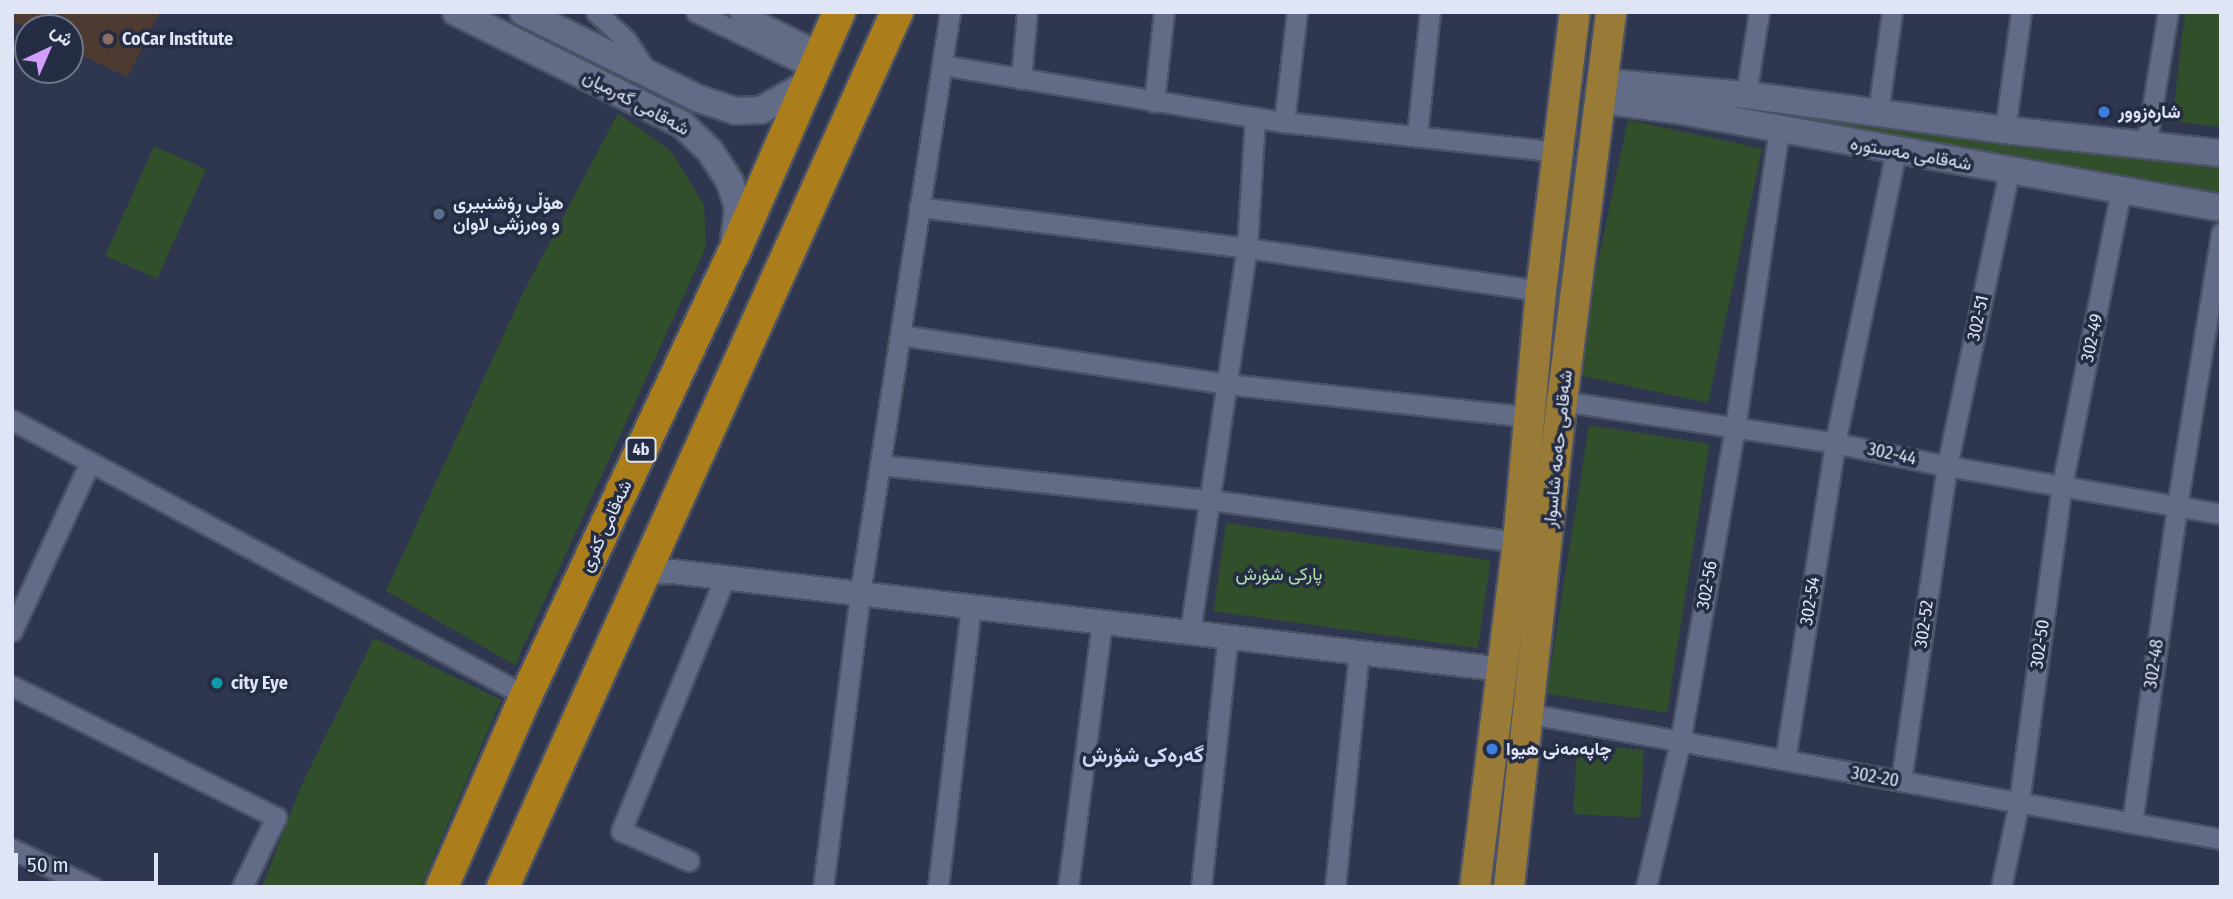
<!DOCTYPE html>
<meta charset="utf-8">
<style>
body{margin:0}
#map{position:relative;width:2233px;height:899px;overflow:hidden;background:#2e374f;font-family:"Fira Sans Condensed",Vazirmatn,sans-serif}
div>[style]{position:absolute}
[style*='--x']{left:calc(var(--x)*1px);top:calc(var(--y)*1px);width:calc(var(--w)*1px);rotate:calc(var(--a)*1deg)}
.education>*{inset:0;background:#4d3b32}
.green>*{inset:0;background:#324f2b;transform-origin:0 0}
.roads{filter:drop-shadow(2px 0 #4a5266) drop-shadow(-2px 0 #4a5266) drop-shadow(0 2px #4a5266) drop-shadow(0 -2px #4a5266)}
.minor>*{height:19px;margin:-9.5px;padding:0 9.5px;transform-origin:9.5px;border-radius:9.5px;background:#626c87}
.tertiary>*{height:23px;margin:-11.5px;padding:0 11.5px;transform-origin:11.5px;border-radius:11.5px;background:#626c87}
.secondary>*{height:26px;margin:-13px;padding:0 13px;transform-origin:13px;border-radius:13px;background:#626c87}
.primary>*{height:30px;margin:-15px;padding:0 15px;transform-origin:15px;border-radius:15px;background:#997a36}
.trunk>*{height:32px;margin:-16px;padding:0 16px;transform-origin:16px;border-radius:16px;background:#ab7e1b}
.dots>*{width:19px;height:19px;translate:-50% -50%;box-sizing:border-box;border:4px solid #242d44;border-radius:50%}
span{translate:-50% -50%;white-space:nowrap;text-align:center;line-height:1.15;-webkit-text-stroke:7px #242d44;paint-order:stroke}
.shield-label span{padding:2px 5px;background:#242d44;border:2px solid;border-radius:5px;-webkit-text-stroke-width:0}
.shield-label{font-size:16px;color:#dfe5f4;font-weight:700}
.poi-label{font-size:18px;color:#dfe5f4;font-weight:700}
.left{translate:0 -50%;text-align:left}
.street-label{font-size:18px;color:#dfe5f4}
.park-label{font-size:18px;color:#afe3a3}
.quarter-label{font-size:21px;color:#cdd9f8;font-weight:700}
.frame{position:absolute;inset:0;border:14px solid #dfe5f4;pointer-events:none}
.north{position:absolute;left:14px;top:14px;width:70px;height:70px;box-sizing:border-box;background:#242d44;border:2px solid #6f778a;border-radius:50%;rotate:44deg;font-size:19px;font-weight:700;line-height:28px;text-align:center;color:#dfe5f4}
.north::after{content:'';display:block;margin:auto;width:24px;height:32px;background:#d29dfd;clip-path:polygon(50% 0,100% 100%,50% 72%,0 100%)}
.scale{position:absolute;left:14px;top:853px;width:144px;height:32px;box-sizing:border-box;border:4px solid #dfe5f4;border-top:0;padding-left:9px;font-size:21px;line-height:24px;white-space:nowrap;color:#dfe5f4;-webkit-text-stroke:5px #242d44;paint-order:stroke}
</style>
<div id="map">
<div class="education">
<div style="clip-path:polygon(12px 12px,160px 12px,128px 77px,70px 50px,70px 28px,28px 29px,12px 21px)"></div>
</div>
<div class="green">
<div style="clip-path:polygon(2185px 12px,2221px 12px,2221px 127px,2172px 121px)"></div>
<div style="clip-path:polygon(1748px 107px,2221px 163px,2221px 195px,1748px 115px)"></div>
<div style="clip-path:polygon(618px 113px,671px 151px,704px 205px,706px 247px,515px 665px,386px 591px,521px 297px)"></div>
<div style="left:1628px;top:120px;width:137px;height:260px;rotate:12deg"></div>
<div style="left:154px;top:146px;width:57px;height:120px;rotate:24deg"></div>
<div style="left:1589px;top:425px;width:122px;height:272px;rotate:9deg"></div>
<div style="left:1226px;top:523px;width:267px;height:89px;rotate:8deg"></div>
<div style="clip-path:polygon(374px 638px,501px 700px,421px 887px,262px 887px,301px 786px)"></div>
<div style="left:1577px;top:746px;width:67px;height:68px;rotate:3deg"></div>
</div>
<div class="roads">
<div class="minor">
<div style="--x:596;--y:12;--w:41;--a:43"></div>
<div style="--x:626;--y:40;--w:42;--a:56.7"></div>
<div style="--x:696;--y:12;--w:131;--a:25.8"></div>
<div style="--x:739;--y:12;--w:93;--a:26.3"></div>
<div style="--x:942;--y:65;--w:347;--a:9.5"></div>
<div style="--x:1284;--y:122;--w:276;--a:6.2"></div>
<div style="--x:1021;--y:79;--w:67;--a:-84.9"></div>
<div style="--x:1746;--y:95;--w:84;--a:-81.1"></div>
<div style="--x:1154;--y:102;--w:91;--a:-83.7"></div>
<div style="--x:1878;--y:112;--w:101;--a:-82"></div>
<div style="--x:1284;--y:122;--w:111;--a:-83.3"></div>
<div style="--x:2005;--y:130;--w:119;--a:-82.3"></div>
<div style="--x:1417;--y:135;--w:124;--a:-84"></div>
<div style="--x:2146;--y:146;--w:136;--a:-80.7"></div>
<div style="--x:919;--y:207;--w:331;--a:7.1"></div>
<div style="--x:1247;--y:248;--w:297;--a:8.3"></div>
<div style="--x:900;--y:335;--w:331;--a:8.5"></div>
<div style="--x:1227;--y:384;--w:305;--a:6.2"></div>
<div style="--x:1562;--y:401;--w:276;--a:8.7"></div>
<div style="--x:1835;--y:443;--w:114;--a:11.6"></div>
<div style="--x:1947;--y:466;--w:278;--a:9.9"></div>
<div style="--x:12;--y:420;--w:583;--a:28.23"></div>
<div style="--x:880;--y:465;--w:332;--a:6.1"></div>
<div style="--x:1210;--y:500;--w:311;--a:7.8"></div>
<div style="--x:12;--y:631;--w:186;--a:-65.2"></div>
<div style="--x:1190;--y:632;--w:388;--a:-81.6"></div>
<div style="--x:1247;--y:248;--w:130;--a:-86.5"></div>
<div style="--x:12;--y:686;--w:295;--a:26.4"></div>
<div style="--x:276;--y:817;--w:78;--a:115.9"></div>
<div style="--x:1530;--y:714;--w:702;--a:10.25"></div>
<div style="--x:1785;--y:760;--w:321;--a:-81"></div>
<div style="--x:1835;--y:443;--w:298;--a:-78.2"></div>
<div style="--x:1901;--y:781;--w:318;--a:-81.7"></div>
<div style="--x:1947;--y:466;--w:301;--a:-78.1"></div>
<div style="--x:2132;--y:823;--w:320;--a:-81.9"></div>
<div style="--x:2177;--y:506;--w:277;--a:-80.8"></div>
<div style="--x:12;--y:849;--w:89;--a:25.4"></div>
<div style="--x:689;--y:861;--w:74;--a:-156.2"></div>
<div style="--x:621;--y:831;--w:274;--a:-67.7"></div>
<div style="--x:823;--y:887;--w:296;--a:-82.8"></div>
<div style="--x:860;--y:593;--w:588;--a:-81.19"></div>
<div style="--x:938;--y:887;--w:283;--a:-83.3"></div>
<div style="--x:1068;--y:887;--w:268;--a:-82.7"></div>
<div style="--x:1201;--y:887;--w:252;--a:-83.9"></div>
<div style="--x:1335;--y:887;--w:236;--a:-84.2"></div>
<div style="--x:1646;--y:887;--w:149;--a:-76.8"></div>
<div style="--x:1680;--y:742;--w:319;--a:-80.1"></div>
<div style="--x:1735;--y:428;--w:301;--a:-81.6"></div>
<div style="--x:2001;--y:887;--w:87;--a:-78"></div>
<div style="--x:2019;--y:802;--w:320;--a:-82.3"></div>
<div style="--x:2062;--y:485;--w:301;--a:-78.7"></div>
</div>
<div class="tertiary">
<div style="--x:647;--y:572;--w:25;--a:-2"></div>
<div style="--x:672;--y:571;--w:836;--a:6.73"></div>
</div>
<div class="secondary">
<div style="--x:456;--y:12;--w:252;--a:26.4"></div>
<div style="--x:682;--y:124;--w:39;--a:44"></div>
<div style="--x:710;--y:151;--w:37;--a:57"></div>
<div style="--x:730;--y:182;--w:27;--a:73"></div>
<div style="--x:738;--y:208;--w:32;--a:97"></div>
<div style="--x:523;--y:12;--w:196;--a:26.3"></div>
<div style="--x:699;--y:99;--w:38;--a:18"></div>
<div style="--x:735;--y:111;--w:26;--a:-2"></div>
<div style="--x:761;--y:110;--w:53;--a:-29.5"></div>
<div style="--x:1602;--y:82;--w:145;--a:5.2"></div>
<div style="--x:1746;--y:95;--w:261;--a:7.7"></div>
<div style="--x:2005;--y:130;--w:217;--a:6.1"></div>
<div style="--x:1602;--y:100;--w:75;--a:7.7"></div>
<div style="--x:1676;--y:110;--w:554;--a:10.19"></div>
</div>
<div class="primary">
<div style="--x:1475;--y:887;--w:348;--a:-82.9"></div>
<div style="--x:1518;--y:542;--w:252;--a:-84.8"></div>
<div style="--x:1541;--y:291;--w:281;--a:-83.1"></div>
<div style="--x:1509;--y:887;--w:489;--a:-83.8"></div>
<div style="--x:1562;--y:401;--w:392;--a:-82.8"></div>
</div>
<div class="trunk">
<div style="--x:442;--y:887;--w:209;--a:-66.3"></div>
<div style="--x:526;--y:696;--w:487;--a:-64.9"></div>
<div style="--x:733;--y:255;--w:265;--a:-66.4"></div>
<div style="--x:503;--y:887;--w:960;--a:-65.76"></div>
</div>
</div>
<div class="dots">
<div style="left:108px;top:39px;background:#8d6e63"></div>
<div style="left:2104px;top:112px;background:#3f7fe0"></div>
<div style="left:439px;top:214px;background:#5c6f8a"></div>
<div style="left:217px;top:683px;background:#0f9aa8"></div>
<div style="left:1492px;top:749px;background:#3f7fe0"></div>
</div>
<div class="shield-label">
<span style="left:641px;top:450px">4b</span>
</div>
<div class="poi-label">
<span class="left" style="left:122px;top:39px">CoCar Institute</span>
<span class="left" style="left:2118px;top:112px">شارەزوور</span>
<span class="left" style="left:453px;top:214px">هۆڵی ڕۆشنبیری<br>و وەرزشی لاوان</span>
<span class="left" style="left:231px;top:683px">city Eye</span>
<span class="left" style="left:1506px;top:749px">چاپەمەنی هیوا</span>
</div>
<div class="street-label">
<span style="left:636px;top:103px;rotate:28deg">شەقامی گەرمیان</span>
<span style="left:1911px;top:154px;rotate:10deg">شەقامی مەستورە</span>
<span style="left:1978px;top:318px;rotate:-78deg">302-51</span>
<span style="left:2092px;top:338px;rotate:-78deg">302-49</span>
<span style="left:1558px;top:449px;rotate:-84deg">شەقامی حەمە شاسوار</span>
<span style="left:1892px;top:454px;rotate:12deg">302-44</span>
<span style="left:606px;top:526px;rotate:-65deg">شەقامی کفری</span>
<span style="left:1707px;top:585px;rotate:-80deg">302-56</span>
<span style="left:1810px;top:601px;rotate:-81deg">302-54</span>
<span style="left:1924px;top:624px;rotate:-82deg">302-52</span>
<span style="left:2040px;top:644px;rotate:-82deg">302-50</span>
<span style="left:2154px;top:664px;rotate:-82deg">302-48</span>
<span style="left:1875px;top:777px;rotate:10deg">302-20</span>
</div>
<div class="park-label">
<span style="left:1279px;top:574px">پارکی شۆرش</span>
</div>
<div class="quarter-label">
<span style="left:1143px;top:755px">گەرەکی شۆرش</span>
</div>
<div class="frame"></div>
<div class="north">ش</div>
<div class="scale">50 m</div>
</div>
